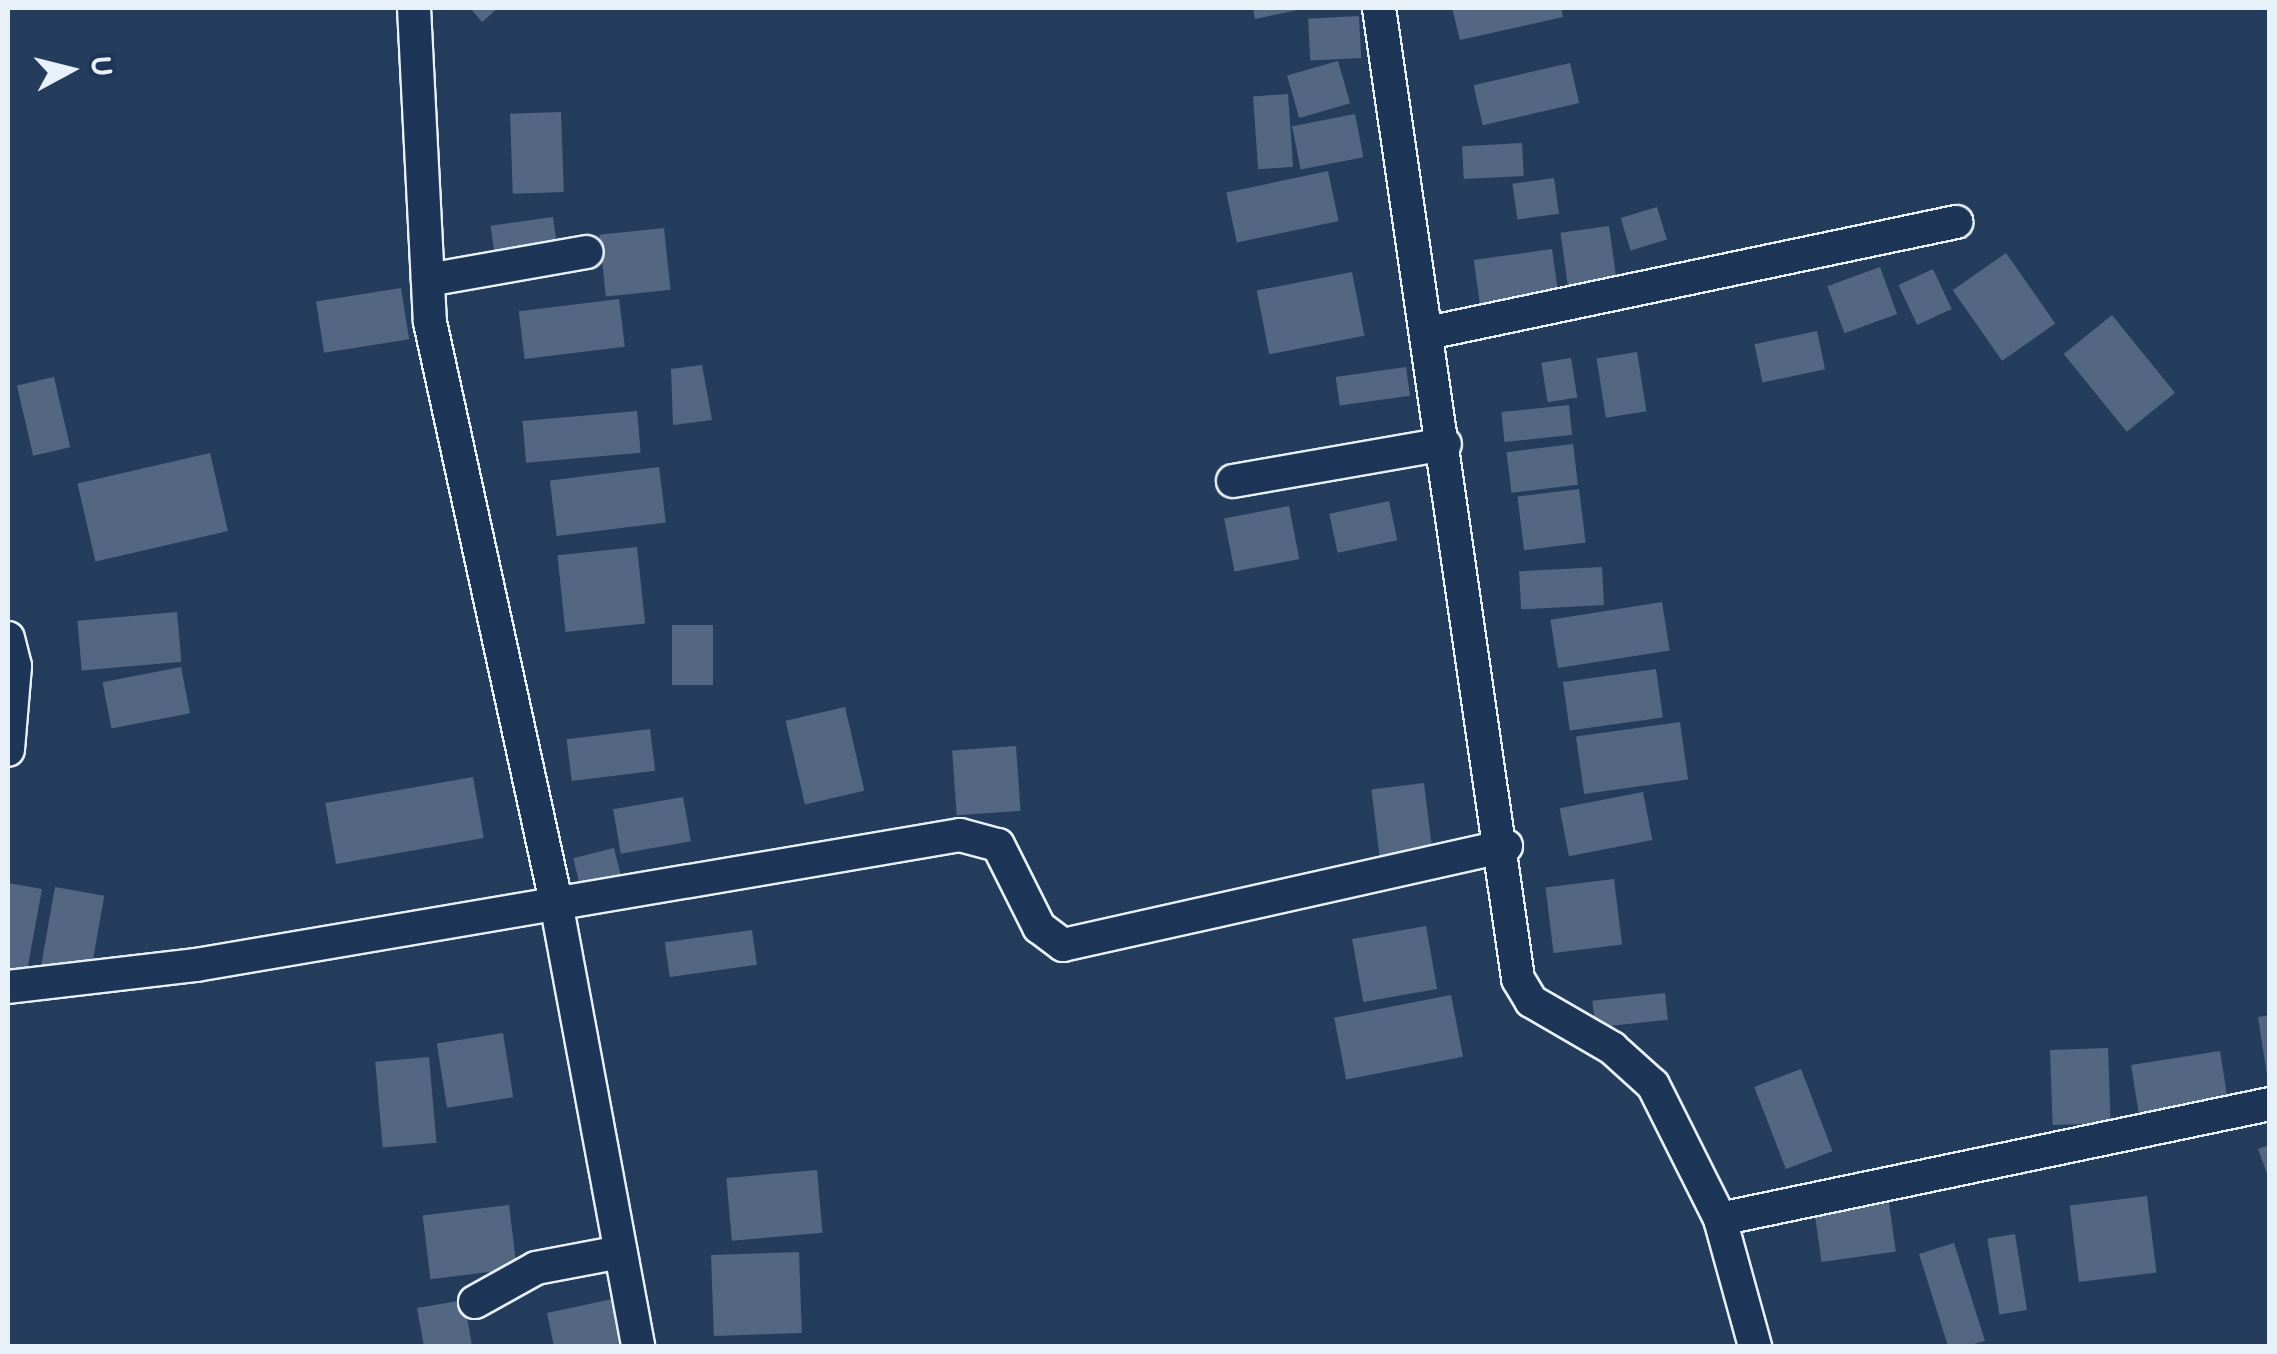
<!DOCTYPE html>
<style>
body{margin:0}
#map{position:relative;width:2277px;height:1354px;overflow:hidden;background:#253d5d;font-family:"Balsamiq Sans",sans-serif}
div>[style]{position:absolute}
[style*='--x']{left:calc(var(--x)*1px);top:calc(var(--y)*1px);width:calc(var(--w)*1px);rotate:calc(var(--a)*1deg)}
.building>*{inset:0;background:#536782;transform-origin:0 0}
.roads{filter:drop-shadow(2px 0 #e8f1f8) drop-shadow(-2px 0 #e8f1f8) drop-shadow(0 2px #e8f1f8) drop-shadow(0 -2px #e8f1f8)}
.street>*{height:32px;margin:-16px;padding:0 16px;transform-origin:16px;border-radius:16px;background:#1d3557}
span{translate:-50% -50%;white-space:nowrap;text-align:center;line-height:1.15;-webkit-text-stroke:8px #1d3557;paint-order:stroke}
.frame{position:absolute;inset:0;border:10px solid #e8f1f8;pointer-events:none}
.north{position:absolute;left:20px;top:20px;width:100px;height:100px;-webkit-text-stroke:8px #1d3557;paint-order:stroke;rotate:83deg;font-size:28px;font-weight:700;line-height:40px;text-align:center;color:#e8f1f8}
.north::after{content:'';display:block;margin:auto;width:35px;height:45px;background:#e8f1f8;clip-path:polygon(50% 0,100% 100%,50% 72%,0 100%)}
</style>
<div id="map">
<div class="building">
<div style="clip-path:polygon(470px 8px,498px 8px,482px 22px)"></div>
<div style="clip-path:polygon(1253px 8px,1301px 8px,1302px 9px,1255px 19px)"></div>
<div style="clip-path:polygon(1452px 8px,1561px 8px,1563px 17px,1460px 40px)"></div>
<div style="left:1359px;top:16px;width:42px;height:51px;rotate:87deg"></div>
<div style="left:1338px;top:61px;width:44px;height:53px;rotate:74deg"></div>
<div style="left:1570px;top:63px;width:41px;height:99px;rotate:77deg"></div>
<div style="left:1288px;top:94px;width:73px;height:35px;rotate:86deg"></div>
<div style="left:561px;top:112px;width:80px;height:51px;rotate:88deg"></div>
<div style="left:1355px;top:114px;width:44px;height:64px;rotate:79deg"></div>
<div style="left:1522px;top:143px;width:33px;height:60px;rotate:87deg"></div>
<div style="left:1328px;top:171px;width:51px;height:104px;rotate:78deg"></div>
<div style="left:1554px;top:178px;width:36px;height:42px;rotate:82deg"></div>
<div style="left:1657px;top:207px;width:34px;height:38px;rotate:73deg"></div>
<div style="left:553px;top:217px;width:29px;height:63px;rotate:82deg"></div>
<div style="left:1609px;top:226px;width:60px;height:49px;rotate:82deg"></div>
<div style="left:664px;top:228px;width:62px;height:65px;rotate:84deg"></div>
<div style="left:1552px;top:249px;width:48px;height:79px;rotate:82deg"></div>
<div style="left:2006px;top:253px;width:86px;height:65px;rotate:55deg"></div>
<div style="left:1880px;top:267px;width:50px;height:56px;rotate:70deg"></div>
<div style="left:1933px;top:269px;width:44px;height:38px;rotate:65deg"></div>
<div style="left:1352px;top:272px;width:65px;height:97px;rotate:79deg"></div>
<div style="left:401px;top:288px;width:52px;height:86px;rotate:81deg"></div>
<div style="left:619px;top:299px;width:48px;height:101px;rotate:83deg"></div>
<div style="left:2112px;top:315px;width:100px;height:62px;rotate:51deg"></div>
<div style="left:1817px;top:331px;width:39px;height:64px;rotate:78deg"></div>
<div style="left:1637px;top:352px;width:60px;height:41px;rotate:81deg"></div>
<div style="left:1571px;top:358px;width:40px;height:30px;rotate:81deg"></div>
<div style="clip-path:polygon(702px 365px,712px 420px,673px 425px,671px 369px)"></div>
<div style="left:1406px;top:367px;width:29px;height:71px;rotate:82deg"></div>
<div style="left:54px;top:377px;width:72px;height:38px;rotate:77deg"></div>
<div style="left:1569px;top:405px;width:30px;height:68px;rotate:84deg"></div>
<div style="left:637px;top:411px;width:42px;height:115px;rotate:85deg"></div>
<div style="left:1573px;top:444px;width:41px;height:67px;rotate:83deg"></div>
<div style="left:210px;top:453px;width:80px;height:136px;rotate:77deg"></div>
<div style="left:659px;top:467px;width:56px;height:110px;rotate:83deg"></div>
<div style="left:1579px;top:489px;width:54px;height:62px;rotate:83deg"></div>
<div style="left:1389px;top:501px;width:40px;height:61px;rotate:78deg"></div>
<div style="left:1289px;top:506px;width:54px;height:66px;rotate:79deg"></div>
<div style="left:637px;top:547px;width:77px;height:80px;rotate:84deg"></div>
<div style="left:1602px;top:567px;width:38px;height:83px;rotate:87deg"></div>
<div style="left:1662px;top:602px;width:49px;height:113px;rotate:81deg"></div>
<div style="left:177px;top:612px;width:50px;height:100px;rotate:85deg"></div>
<div style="left:672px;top:625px;width:41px;height:60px"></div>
<div style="left:181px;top:667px;width:47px;height:80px;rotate:79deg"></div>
<div style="left:1656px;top:669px;width:49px;height:94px;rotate:82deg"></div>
<div style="left:845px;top:707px;width:86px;height:61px;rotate:77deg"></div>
<div style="left:1680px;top:722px;width:58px;height:105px;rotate:82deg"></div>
<div style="left:650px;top:729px;width:42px;height:84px;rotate:83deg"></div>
<div style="left:1016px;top:746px;width:65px;height:64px;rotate:86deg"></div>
<div style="left:473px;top:777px;width:62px;height:150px;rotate:80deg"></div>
<div style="left:1424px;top:783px;width:73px;height:53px;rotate:83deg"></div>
<div style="left:1643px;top:792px;width:49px;height:85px;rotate:79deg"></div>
<div style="left:683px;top:797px;width:45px;height:71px;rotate:80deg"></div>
<div style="left:614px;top:848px;width:32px;height:42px;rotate:76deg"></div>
<div style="left:1614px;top:879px;width:66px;height:69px;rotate:83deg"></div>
<div style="clip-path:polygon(8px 883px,42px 889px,25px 982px,8px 979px)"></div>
<div style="left:55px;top:887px;width:50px;height:80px;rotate:10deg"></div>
<div style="left:1426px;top:926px;width:64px;height:75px;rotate:80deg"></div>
<div style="left:752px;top:930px;width:35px;height:88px;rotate:82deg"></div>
<div style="left:1665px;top:993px;width:27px;height:73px;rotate:84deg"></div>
<div style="left:1451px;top:995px;width:63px;height:119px;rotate:79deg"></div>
<div style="clip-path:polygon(2270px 1015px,2270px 1074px,2267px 1075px,2258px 1017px)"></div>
<div style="left:503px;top:1033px;width:65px;height:67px;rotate:81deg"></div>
<div style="left:2108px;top:1048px;width:75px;height:58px;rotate:88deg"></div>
<div style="left:2220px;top:1051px;width:49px;height:90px;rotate:81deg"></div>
<div style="left:429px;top:1057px;width:86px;height:54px;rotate:85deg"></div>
<div style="left:1801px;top:1069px;width:88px;height:50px;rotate:69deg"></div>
<div style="clip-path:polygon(2270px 1145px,2270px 1179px,2269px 1179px,2258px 1149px)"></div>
<div style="left:817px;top:1170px;width:63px;height:91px;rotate:85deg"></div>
<div style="left:2147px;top:1196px;width:77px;height:78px;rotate:83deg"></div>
<div style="left:1889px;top:1203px;width:49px;height:75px;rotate:82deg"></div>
<div style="left:509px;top:1205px;width:64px;height:87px;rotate:83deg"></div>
<div style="left:2015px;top:1234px;width:77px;height:28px;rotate:81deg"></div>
<div style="clip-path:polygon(1954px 1243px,1985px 1341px,1966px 1346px,1948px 1346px,1919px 1254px)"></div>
<div style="left:799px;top:1252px;width:81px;height:88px;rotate:88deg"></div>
<div style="clip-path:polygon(617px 1298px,628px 1346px,554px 1346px,547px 1313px)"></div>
<div style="clip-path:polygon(464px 1300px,472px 1346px,424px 1346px,417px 1308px)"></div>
</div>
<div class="roads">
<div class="street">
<div style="--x:414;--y:8;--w:314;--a:87.1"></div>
<div style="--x:430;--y:322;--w:588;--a:77.74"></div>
<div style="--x:555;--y:897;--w:457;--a:79.5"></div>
<div style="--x:1379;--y:8;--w:981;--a:81.85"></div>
<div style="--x:1518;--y:979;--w:26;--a:59"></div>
<div style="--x:1531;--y:1001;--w:94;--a:30.1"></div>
<div style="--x:1612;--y:1048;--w:55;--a:42.1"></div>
<div style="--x:1653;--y:1085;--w:150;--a:63.4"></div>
<div style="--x:1720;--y:1219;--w:132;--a:74.6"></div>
<div style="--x:428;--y:280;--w:161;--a:-10"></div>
<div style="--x:1428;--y:333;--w:540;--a:-11.87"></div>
<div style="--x:1233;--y:481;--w:215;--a:-9.9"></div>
<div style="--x:8;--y:638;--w:29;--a:76"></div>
<div style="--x:15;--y:666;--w:84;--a:94.8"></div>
<div style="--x:8;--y:987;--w:189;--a:-6.7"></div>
<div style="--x:196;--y:965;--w:775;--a:-9.66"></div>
<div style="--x:960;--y:835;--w:39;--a:15"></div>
<div style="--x:998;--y:845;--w:92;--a:63.4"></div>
<div style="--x:1039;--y:927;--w:30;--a:37"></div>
<div style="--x:1063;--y:945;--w:454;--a:-12.6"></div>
<div style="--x:1720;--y:1219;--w:562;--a:-11.81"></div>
<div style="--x:475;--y:1302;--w:70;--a:-29.1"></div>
<div style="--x:536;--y:1268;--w:86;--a:-10.7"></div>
</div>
</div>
<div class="frame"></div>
<div class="north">U</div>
</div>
